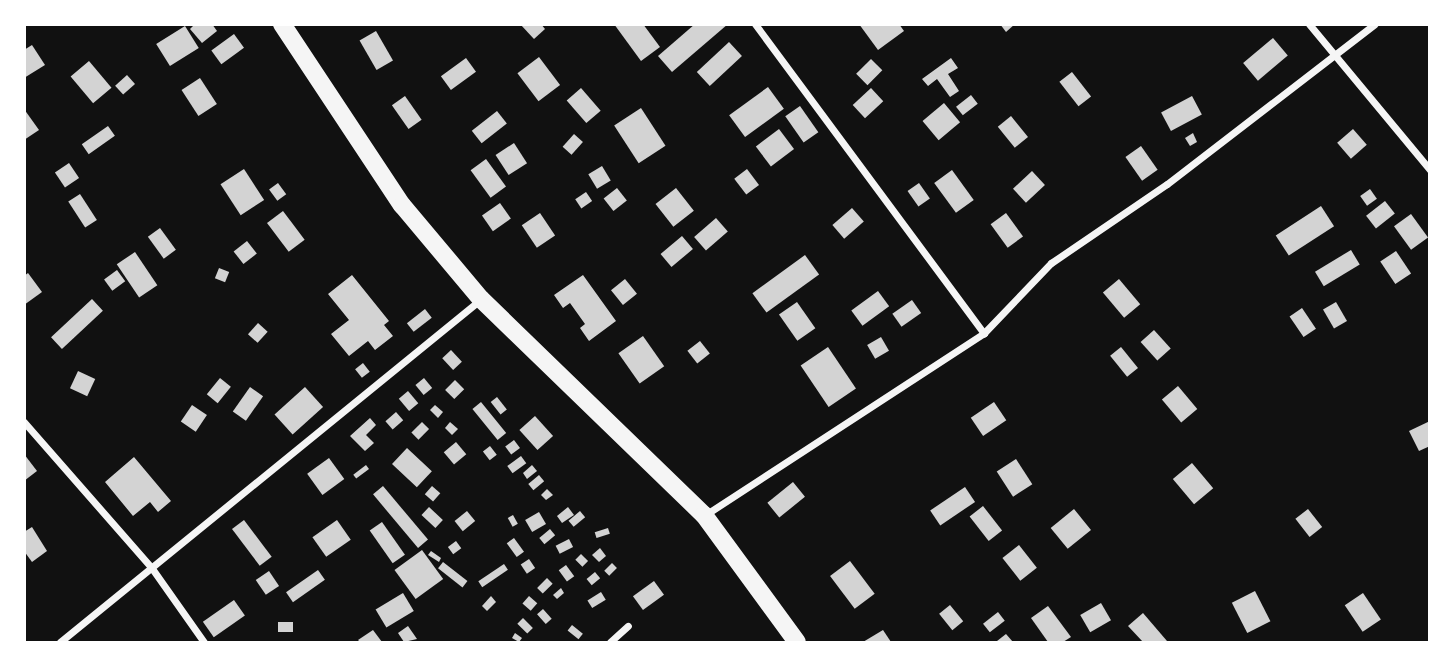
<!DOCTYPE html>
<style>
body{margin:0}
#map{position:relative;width:1454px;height:667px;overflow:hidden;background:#111;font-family:Overpass,sans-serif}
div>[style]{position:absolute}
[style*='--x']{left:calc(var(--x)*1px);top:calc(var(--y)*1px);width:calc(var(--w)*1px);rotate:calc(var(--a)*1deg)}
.building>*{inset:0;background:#d3d3d3;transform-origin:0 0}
.minor>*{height:7px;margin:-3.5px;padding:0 3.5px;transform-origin:3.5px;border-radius:3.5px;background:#f5f5f5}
.primary>*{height:18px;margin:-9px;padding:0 9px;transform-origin:9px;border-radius:9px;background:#f5f5f5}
span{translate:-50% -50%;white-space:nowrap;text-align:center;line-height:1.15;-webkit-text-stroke:5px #fff;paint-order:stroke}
.frame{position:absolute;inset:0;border:26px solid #fff;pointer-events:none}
</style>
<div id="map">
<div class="building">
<div style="clip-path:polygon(195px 24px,212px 24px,217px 31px,202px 43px,190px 29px)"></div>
<div style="clip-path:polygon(520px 24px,541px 24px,545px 29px,534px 39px)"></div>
<div style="clip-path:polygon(614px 24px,643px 24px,660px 47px,641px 61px)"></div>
<div style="clip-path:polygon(695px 24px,728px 24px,672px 72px,658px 56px)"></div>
<div style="clip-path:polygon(859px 24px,899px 24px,904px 31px,878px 50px)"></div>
<div style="clip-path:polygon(1000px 24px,1015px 24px,1006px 32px)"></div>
<div style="left:185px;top:26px;width:26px;height:34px;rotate:58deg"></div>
<div style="left:376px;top:31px;width:34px;height:19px;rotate:60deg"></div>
<div style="left:234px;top:34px;width:17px;height:28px;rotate:54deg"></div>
<div style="left:1273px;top:38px;width:23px;height:39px;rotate:50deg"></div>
<div style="left:729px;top:42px;width:19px;height:44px;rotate:47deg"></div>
<div style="clip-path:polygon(32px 45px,45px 65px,24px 78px,24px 50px)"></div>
<div style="left:539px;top:57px;width:35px;height:27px;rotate:53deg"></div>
<div style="left:466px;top:58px;width:17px;height:31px;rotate:54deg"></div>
<div style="clip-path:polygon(951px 58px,958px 68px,948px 74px,959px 91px,950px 97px,937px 79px,928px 86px,922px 79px)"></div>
<div style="left:871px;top:59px;width:16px;height:21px;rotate:45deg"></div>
<div style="left:89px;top:61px;width:35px;height:24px;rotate:50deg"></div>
<div style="left:1072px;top:72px;width:31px;height:16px;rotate:52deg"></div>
<div style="left:127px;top:75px;width:12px;height:16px;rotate:48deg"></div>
<div style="left:200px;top:78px;width:31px;height:22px;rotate:57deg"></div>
<div style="left:768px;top:87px;width:27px;height:48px;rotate:54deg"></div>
<div style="left:581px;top:88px;width:30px;height:19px;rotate:49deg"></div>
<div style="left:871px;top:88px;width:18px;height:25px;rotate:47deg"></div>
<div style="left:971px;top:95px;width:11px;height:19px;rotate:52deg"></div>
<div style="left:405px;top:96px;width:29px;height:16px;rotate:55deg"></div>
<div style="left:1192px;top:96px;width:21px;height:35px;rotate:62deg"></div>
<div style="left:944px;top:103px;width:25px;height:28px;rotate:50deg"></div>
<div style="left:800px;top:106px;width:32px;height:18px;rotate:55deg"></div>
<div style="left:641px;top:108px;width:45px;height:32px;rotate:57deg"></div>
<div style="clip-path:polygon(24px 109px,39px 130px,24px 140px)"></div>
<div style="left:497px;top:111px;width:16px;height:32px;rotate:52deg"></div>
<div style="left:1011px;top:116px;width:27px;height:17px;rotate:51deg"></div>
<div style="left:108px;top:126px;width:12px;height:32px;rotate:55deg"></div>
<div style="left:779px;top:129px;width:25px;height:29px;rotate:53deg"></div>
<div style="left:1353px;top:129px;width:21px;height:21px;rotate:49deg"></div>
<div style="clip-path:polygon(1193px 133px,1197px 142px,1190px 146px,1185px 138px)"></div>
<div style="left:574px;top:134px;width:12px;height:17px;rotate:42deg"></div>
<div style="left:514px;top:143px;width:24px;height:22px;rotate:57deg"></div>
<div style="left:1141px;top:146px;width:29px;height:19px;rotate:55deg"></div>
<div style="left:486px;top:159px;width:34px;height:19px;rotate:54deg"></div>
<div style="left:69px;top:163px;width:18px;height:17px;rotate:56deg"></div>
<div style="left:602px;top:166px;width:17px;height:16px;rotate:59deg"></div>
<div style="left:244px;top:169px;width:37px;height:28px;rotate:57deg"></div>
<div style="left:747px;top:169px;width:20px;height:16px;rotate:53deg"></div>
<div style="left:952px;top:170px;width:37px;height:22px;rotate:54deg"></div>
<div style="left:1032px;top:171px;width:19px;height:26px;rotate:47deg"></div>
<div style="left:278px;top:183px;width:14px;height:11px;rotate:54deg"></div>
<div style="left:919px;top:183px;width:19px;height:14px;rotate:55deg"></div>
<div style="left:617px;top:188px;width:16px;height:17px;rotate:52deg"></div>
<div style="left:676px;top:188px;width:29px;height:26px;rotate:52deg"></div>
<div style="left:1370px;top:189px;width:12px;height:12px;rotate:55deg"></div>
<div style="left:586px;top:192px;width:11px;height:13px;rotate:56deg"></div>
<div style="left:80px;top:194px;width:31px;height:14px;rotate:57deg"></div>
<div style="left:1385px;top:201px;width:16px;height:24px;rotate:52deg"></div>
<div style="left:500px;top:203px;width:19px;height:22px;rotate:55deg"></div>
<div style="left:1321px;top:206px;width:24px;height:54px;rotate:57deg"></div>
<div style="left:852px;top:208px;width:18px;height:26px;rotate:49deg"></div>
<div style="left:283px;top:211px;width:36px;height:20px;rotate:53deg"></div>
<div style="left:540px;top:213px;width:27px;height:22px;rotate:56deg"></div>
<div style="left:1006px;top:213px;width:29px;height:19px;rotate:54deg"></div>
<div style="left:1411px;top:214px;width:29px;height:21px;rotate:54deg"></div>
<div style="left:716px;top:218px;width:18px;height:29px;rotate:49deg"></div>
<div style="left:160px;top:228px;width:27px;height:15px;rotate:54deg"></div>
<div style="left:682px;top:236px;width:17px;height:28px;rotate:50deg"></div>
<div style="left:247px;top:241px;width:16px;height:17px;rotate:52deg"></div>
<div style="left:1351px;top:250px;width:17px;height:42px;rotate:59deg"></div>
<div style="left:1396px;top:251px;width:27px;height:19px;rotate:56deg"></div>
<div style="left:135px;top:252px;width:40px;height:22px;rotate:56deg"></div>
<div style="left:805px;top:255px;width:24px;height:65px;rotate:54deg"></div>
<div style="left:219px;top:268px;width:11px;height:11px;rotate:22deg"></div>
<div style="left:117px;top:270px;width:14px;height:16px;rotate:54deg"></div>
<div style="clip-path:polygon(28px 273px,42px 292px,24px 305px,24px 276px)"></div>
<div style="clip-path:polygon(352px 275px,389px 321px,384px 325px,393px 336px,375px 350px,368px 341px,349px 356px,331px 334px,349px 320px,328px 294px)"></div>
<div style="clip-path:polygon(583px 275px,616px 321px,589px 341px,580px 328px,585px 324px,570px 303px,563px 308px,554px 295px)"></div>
<div style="left:625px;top:279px;width:19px;height:18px;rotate:51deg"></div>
<div style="left:1119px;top:279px;width:33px;height:21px;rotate:50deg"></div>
<div style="left:878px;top:291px;width:19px;height:33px;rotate:54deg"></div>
<div style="left:92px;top:299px;width:16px;height:56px;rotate:47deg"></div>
<div style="left:912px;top:300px;width:16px;height:24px;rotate:55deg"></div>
<div style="left:797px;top:302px;width:32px;height:22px;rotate:55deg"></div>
<div style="left:1336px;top:302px;width:22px;height:15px;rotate:60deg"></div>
<div style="left:1302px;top:308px;width:25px;height:15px;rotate:56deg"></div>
<div style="left:425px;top:309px;width:11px;height:23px;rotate:52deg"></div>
<div style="left:258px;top:323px;width:13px;height:15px;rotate:42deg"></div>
<div style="left:1154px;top:330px;width:25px;height:18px;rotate:48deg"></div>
<div style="left:643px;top:336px;width:37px;height:30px;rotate:55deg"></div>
<div style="left:881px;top:337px;width:16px;height:16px;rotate:60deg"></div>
<div style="left:700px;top:341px;width:16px;height:16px;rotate:52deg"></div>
<div style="left:828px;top:347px;width:50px;height:33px;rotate:56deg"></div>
<div style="left:1121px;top:347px;width:27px;height:14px;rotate:51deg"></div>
<div style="left:451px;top:350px;width:16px;height:12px;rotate:47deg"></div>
<div style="left:363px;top:363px;width:11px;height:10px;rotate:52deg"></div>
<div style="left:78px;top:371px;width:19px;height:19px;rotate:25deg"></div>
<div style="left:220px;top:378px;width:14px;height:21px;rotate:39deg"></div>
<div style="left:424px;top:378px;width:13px;height:11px;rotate:51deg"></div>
<div style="left:455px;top:380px;width:13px;height:14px;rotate:45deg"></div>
<div style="left:1178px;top:386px;width:30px;height:21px;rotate:50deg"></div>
<div style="left:250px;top:387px;width:16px;height:30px;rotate:35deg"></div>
<div style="left:305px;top:387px;width:27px;height:41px;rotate:48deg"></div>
<div style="left:408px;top:391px;width:16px;height:12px;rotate:50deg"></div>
<div style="left:497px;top:397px;width:16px;height:8px;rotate:52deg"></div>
<div style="left:481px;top:402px;width:40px;height:11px;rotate:51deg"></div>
<div style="left:994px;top:402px;width:22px;height:28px;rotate:56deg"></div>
<div style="left:192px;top:405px;width:18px;height:20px;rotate:34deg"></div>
<div style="clip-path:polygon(435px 405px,443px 412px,438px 418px,430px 410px)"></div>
<div style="left:396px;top:412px;width:11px;height:14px;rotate:49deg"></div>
<div style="left:535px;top:416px;width:27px;height:21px;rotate:48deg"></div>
<div style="clip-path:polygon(370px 418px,376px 425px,366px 435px,374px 443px,365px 451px,350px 436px)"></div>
<div style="clip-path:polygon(1430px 421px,1430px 446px,1419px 451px,1409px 431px)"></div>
<div style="left:422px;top:422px;width:10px;height:15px;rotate:45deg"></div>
<div style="clip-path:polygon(450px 422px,458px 429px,452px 435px,445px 428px)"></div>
<div style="left:514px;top:440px;width:10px;height:11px;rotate:53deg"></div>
<div style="left:456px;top:442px;width:16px;height:16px;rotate:50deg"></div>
<div style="left:490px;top:446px;width:11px;height:9px;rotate:52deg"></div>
<div style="left:407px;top:448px;width:34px;height:22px;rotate:43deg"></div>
<div style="clip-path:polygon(24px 454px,37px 471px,24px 481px)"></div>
<div style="left:521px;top:456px;width:9px;height:17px;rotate:54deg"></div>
<div style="clip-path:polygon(134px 457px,171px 501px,158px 512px,150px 502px,133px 516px,105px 482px)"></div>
<div style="left:329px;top:458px;width:26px;height:27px;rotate:54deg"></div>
<div style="left:1016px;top:459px;width:30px;height:23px;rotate:57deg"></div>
<div style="left:1192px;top:463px;width:33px;height:25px;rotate:50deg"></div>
<div style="left:366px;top:465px;width:5px;height:16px;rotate:53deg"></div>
<div style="clip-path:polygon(532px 465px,537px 471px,527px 479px,523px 473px)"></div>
<div style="left:539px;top:475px;width:8px;height:14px;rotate:50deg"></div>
<div style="left:793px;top:482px;width:19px;height:33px;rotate:51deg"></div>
<div style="left:383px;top:486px;width:70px;height:13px;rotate:50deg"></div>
<div style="left:432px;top:486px;width:11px;height:11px;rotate:41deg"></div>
<div style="left:965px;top:487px;width:18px;height:42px;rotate:56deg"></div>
<div style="clip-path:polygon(547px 489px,553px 495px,546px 500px,541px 495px)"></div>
<div style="left:983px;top:506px;width:31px;height:17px;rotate:52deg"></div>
<div style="left:429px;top:507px;width:19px;height:11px;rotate:43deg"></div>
<div style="clip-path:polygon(568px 507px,574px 515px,562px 523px,557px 516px)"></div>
<div style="left:1074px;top:509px;width:27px;height:30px;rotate:51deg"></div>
<div style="left:1308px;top:509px;width:23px;height:16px;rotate:52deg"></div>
<div style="left:467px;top:511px;width:13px;height:16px;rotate:51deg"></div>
<div style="left:580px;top:511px;width:8px;height:15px;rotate:50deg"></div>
<div style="left:539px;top:512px;width:14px;height:16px;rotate:60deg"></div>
<div style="left:513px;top:515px;width:10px;height:6px;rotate:61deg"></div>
<div style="left:244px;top:520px;width:46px;height:15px;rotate:53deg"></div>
<div style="left:337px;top:520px;width:24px;height:30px;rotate:55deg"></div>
<div style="left:382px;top:522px;width:40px;height:15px;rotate:55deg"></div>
<div style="clip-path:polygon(32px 527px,47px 551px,32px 562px,24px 551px,24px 532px)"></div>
<div style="left:608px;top:528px;width:6px;height:14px;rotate:72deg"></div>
<div style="left:550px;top:529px;width:8px;height:14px;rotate:50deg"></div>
<div style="left:514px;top:538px;width:17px;height:9px;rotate:54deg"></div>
<div style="left:569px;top:539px;width:9px;height:15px;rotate:63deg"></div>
<div style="left:456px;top:541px;width:9px;height:10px;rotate:54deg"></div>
<div style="left:1019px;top:545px;width:29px;height:21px;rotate:52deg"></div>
<div style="clip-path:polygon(600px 548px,606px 556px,599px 562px,592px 555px)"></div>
<div style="left:422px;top:550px;width:36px;height:34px;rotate:54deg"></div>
<div style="clip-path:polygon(431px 551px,441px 558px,439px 562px,428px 555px)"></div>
<div style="left:581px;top:554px;width:10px;height:8px;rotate:45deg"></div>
<div style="left:529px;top:559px;width:11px;height:10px;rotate:56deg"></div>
<div style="left:850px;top:561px;width:41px;height:25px;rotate:53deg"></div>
<div style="left:443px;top:562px;width:31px;height:8px;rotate:38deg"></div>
<div style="left:612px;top:563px;width:7px;height:11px;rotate:45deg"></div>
<div style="left:504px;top:564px;width:7px;height:31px;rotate:56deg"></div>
<div style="left:566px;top:565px;width:14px;height:9px;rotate:54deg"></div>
<div style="left:318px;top:570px;width:12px;height:39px;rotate:55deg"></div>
<div style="left:269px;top:571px;width:18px;height:16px;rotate:56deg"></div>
<div style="left:595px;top:572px;width:8px;height:11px;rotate:50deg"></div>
<div style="left:547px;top:578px;width:8px;height:14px;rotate:45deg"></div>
<div style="left:654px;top:581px;width:17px;height:26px;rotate:54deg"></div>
<div style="clip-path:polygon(561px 588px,564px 593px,557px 599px,553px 595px)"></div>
<div style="left:1255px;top:591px;width:34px;height:26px;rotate:63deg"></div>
<div style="left:601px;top:592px;width:9px;height:16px;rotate:58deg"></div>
<div style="left:403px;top:593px;width:21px;height:32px;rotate:59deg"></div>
<div style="left:1363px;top:593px;width:32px;height:22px;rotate:56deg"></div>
<div style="clip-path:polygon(491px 596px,496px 602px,487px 611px,482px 606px)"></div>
<div style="left:529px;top:596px;width:11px;height:10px;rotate:41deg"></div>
<div style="left:234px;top:600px;width:19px;height:38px;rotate:55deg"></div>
<div style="left:1101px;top:603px;width:20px;height:24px;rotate:60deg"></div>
<div style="left:950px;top:605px;width:21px;height:14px;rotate:51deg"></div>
<div style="clip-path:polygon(1048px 606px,1071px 637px,1063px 642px,1048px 642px,1031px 618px)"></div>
<div style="left:543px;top:609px;width:13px;height:8px;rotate:48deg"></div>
<div style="left:998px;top:612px;width:11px;height:19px;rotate:52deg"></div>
<div style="clip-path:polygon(1143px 613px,1167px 641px,1165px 642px,1143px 642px,1128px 626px)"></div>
<div style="left:523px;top:618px;width:14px;height:8px;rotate:45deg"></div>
<div style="left:278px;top:622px;width:15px;height:10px"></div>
<div style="left:572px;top:625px;width:14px;height:7px;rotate:39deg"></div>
<div style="clip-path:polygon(408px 626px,417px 639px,404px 642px,398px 633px)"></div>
<div style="clip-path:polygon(373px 630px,382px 642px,360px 642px,358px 640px)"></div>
<div style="clip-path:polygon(883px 630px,891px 642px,863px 642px)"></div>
<div style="clip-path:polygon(515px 633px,522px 638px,519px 642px,512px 638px)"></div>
<div style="clip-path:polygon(1006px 634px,1013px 642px,998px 642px,997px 641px)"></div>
</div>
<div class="minor">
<div style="--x:755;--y:24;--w:385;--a:53.5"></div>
<div style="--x:1309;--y:24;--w:190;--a:50.3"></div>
<div style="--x:24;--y:422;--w:193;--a:48.8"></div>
<div style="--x:151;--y:567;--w:92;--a:54.8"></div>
<div style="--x:705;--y:515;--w:333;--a:-33.1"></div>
<div style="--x:984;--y:333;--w:97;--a:-46.3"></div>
<div style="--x:1051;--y:263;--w:140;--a:-34.3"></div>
<div style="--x:1167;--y:184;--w:262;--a:-37.6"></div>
<div style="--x:60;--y:642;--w:542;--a:-39.16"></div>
<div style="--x:610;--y:642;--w:24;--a:-42"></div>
</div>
<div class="primary">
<div style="--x:282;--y:24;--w:217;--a:56.5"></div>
<div style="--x:402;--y:205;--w:123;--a:50"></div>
<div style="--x:481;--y:299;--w:310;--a:44.1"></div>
<div style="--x:704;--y:515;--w:157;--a:53.8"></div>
</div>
<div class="frame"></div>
</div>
